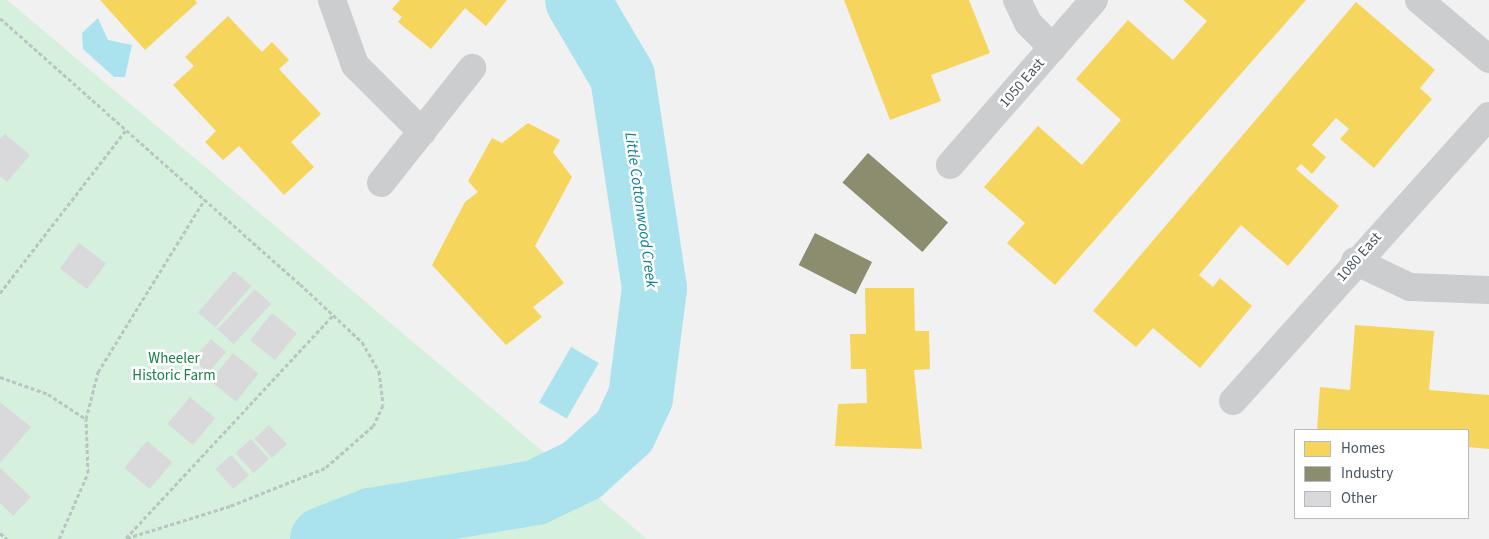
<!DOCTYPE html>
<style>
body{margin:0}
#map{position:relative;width:1489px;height:539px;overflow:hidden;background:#f1f1f1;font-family:"Source Sans 3",sans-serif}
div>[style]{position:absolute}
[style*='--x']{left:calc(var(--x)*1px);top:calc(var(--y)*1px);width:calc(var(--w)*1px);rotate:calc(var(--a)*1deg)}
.green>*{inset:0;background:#d6f0de}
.water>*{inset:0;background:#aae3ee;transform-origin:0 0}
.homes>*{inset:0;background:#f6d55c}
.industry>*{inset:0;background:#8c8c6e;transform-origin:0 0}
.river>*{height:65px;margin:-32.5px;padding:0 32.5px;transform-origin:32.5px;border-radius:32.5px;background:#aae3ee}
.building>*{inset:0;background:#d9d9db;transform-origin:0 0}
.path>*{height:3px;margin-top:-1.5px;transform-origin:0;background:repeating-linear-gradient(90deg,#b9c5c1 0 4px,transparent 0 6.5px)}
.minor>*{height:28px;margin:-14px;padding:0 14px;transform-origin:14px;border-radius:14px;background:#cbcdcf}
span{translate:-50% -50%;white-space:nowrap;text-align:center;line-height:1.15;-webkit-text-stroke:5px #fff;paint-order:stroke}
.street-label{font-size:15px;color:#48545e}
.park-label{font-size:15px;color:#178147}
.water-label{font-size:16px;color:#0d8096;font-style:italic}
.legend{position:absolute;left:1294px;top:429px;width:175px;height:90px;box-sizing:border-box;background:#fff;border:1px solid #b6bbbf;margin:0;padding:6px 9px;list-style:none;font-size:15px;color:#48545e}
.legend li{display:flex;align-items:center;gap:10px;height:25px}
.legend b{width:25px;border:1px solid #b6bbbf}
</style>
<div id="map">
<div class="green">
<div style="clip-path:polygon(0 0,7px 0,647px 539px,0 539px)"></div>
</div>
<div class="water">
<div style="clip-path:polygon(98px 18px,108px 40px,132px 45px,125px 77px,114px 77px,83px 49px,82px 33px)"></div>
<div style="left:571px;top:347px;width:32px;height:64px;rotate:30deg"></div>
</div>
<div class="homes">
<div style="clip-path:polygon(100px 0,195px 0,197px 3px,145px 50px)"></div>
<div style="clip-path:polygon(400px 0,507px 0,486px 26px,465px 8px,431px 49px,398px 22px,402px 17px,392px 9px)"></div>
<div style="clip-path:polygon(844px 0,969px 0,990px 53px,931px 75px,941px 101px,890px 120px)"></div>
<div style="clip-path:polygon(1183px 0,1306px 0,1055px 285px,1007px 243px,1025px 223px,984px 187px,1038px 126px,1082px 165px,1121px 120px,1076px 79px,1128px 20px,1173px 60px,1207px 21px)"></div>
<div style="clip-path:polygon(1356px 2px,1435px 70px,1420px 88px,1432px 99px,1374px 168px,1340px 139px,1349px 129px,1336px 118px,1312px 145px,1326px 157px,1312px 174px,1301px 164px,1296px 169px,1339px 206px,1288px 266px,1241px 225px,1199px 275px,1213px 287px,1220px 278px,1252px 306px,1200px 368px,1153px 328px,1136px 347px,1093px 311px)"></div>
<div style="clip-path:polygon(228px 16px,262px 52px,272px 42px,289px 60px,279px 69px,321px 114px,291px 142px,314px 167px,284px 195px,239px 146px,223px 160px,205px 142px,216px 131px,173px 85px,194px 66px,185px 57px)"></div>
<div style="clip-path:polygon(528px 123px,560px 140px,553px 152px,572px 177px,535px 246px,564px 283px,533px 307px,542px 317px,506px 345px,432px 265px,465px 202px,478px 192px,468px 181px,492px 138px,502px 143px)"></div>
<div style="clip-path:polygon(865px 288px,914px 288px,915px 331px,929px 331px,930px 369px,914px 370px,922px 449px,835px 446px,838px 404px,867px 403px,866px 369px,851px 369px,850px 334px,866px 334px)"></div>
<div style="clip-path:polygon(1355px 325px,1434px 331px,1429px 390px,1489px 395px,1489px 449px,1468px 447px,1468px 430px,1317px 430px,1320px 387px,1350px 390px)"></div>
</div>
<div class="industry">
<div style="left:868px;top:153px;width:106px;height:39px;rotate:41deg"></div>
<div style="left:815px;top:233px;width:64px;height:36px;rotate:27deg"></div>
</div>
<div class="river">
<div style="--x:322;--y:539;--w:52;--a:-21.6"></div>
<div style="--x:370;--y:520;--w:167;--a:-9.6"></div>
<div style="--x:535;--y:492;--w:51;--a:-25.6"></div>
<div style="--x:581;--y:470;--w:58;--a:-42.2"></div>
<div style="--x:624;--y:431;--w:38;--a:-65"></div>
<div style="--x:640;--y:397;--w:110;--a:-82.7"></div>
<div style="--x:654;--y:288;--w:214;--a:-98.6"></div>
<div style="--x:622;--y:76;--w:88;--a:-120.6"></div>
</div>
<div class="building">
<div style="clip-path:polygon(5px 134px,30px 155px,7px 182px,0 176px,0 139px)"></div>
<div style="left:79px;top:243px;width:34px;height:32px;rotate:37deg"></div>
<div style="left:234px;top:271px;width:23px;height:55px;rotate:41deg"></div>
<div style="left:255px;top:289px;width:22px;height:55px;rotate:43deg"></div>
<div style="left:272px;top:313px;width:32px;height:35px;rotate:39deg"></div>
<div style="left:211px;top:339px;width:20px;height:27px;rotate:41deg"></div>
<div style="left:233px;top:353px;width:33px;height:36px;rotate:39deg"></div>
<div style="left:190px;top:397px;width:33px;height:35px;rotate:40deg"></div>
<div style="clip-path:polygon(0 402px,31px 427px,0 463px)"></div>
<div style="left:269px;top:425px;width:26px;height:20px;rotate:47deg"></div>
<div style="left:251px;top:439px;width:27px;height:21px;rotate:48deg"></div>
<div style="left:147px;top:441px;width:33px;height:35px;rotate:40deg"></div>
<div style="left:231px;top:455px;width:27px;height:21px;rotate:48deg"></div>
<div style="clip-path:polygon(0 468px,31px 497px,13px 516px,0 503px)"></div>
</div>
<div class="path">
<div style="--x:0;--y:18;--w:401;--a:41.6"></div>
<div style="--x:300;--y:284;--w:85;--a:43.1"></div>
<div style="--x:362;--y:342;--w:34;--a:60"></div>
<div style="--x:379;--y:371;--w:34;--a:83"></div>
<div style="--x:383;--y:405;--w:23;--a:115"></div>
<div style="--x:373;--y:426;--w:64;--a:138.8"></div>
<div style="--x:325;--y:468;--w:102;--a:158.2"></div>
<div style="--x:230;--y:506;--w:111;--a:162.7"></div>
<div style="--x:0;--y:293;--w:206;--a:-52.3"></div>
<div style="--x:0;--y:377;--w:51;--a:19.5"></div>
<div style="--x:48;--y:394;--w:45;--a:33.3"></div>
<div style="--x:0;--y:533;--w:9;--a:41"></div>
<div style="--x:126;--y:538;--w:304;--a:-47.1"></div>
<div style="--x:59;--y:539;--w:72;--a:-66.3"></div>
<div style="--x:88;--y:473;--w:54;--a:-92.1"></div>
<div style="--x:86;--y:419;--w:49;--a:-75.7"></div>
<div style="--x:98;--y:372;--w:203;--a:-58.3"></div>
</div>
<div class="minor">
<div style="--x:332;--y:0;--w:69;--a:70.5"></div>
<div style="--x:355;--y:65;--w:95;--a:45"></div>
<div style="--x:1017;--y:0;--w:25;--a:64"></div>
<div style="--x:1028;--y:23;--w:35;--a:45"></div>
<div style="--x:1419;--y:0;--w:92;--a:40.1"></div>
<div style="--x:950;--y:165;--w:219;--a:-48.9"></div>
<div style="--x:381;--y:183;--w:147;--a:-51.6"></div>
<div style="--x:1355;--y:261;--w:61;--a:25.3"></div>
<div style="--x:1410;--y:287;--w:79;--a:2.2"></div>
<div style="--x:1233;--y:401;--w:383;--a:-48.1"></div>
</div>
<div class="street-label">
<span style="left:1022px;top:83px;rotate:-49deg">1050 East</span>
<span style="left:1359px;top:257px;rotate:-49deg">1080 East</span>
</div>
<div class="park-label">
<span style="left:174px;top:367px">Wheeler<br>Historic Farm</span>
</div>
<div class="water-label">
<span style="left:641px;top:210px;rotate:82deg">Little Cottonwood Creek</span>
</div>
<ul class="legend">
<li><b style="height:14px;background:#f6d55c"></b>Homes</li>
<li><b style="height:14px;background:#8c8c6e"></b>Industry</li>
<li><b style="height:14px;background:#d9d9db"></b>Other</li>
</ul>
</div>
